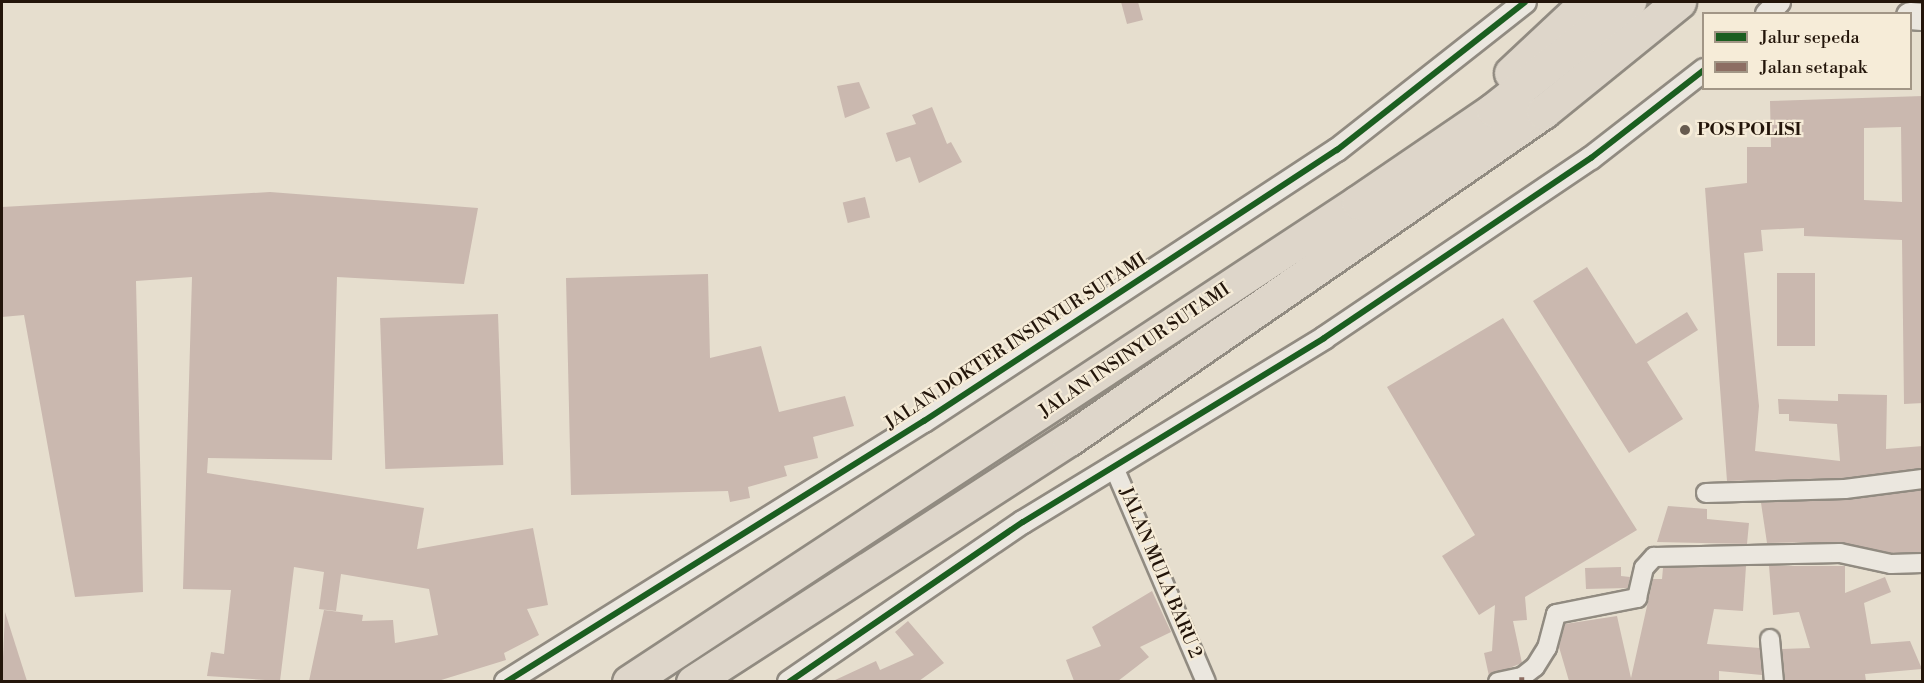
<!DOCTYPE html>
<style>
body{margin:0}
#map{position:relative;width:1924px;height:683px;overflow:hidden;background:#e6dece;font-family:"Libre Bodoni",serif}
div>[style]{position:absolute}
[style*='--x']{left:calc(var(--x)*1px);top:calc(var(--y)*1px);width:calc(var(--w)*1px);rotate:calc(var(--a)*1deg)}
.building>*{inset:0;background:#cab8af;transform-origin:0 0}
.roads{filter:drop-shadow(2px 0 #918b81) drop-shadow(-2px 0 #918b81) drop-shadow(0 2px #918b81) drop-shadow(0 -2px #918b81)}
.minor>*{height:18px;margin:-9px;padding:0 9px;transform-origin:9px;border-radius:9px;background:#ebe7df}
.tertiary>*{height:22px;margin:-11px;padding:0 11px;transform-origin:11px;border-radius:11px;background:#ebe7df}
.secondary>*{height:26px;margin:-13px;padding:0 13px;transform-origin:13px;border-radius:13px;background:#ebe7df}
.motorway>*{height:33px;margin:-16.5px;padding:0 16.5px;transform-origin:16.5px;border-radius:16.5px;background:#ded6ca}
.quiet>*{height:4.5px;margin-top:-2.25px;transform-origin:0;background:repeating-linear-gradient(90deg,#8d6e63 0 9px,transparent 0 13.5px)}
.cycleway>*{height:6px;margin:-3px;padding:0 3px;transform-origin:3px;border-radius:3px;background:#1b5e20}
.dots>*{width:16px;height:16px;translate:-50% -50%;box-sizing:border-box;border:3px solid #f6ecd8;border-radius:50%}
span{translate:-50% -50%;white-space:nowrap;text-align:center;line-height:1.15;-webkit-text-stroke:4.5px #f6ecd8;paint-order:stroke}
.poi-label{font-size:18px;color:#23150a;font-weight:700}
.left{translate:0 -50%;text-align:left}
.street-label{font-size:18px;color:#23150a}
.frame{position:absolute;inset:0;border:3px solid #23150a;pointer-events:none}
.legend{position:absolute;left:1702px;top:12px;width:210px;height:78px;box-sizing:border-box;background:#f6ecd8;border:2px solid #a29686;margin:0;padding:8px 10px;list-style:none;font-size:18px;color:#23150a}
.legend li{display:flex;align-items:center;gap:12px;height:30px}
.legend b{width:30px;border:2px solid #a29686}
</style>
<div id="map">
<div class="building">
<div style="clip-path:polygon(1121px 2px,1138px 2px,1143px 20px,1127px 24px)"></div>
<div style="clip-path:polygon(859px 82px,870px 108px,845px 118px,837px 86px)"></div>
<div style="clip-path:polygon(evenodd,1923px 96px,1923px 403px,1904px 404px,1902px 240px,1804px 236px,1804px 228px,1761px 230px,1763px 251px,1744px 253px,1759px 406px,1755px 451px,1840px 461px,1837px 424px,1789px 421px,1789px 414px,1779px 414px,1778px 399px,1838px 401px,1838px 394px,1887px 395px,1886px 449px,1923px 446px,1923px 468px,1844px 478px,1727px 481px,1705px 188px,1747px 183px,1747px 147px,1771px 147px,1770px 101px,1923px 96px,1901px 127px,1902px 202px,1864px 200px,1864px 128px,1901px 127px)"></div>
<div style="clip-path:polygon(932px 107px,947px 144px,951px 142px,962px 162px,919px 183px,910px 157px,896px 162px,886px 133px,916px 124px,912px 115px)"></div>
<div style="clip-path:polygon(270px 192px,478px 208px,464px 284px,337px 277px,332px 460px,208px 458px,207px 473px,424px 508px,417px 549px,533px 528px,548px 605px,527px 609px,539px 635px,504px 653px,506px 660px,438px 681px,309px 681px,324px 610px,363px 615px,362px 621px,393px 620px,395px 643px,438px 635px,429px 589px,341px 574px,336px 611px,319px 609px,324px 572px,294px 567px,280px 681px,207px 676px,211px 652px,224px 654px,231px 590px,183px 589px,192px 277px,136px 281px,143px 592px,75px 597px,24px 315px,2px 317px,2px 207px)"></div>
<div style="left:865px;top:197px;width:21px;height:23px;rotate:76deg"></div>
<div style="clip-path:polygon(1587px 267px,1636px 344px,1687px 312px,1698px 330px,1647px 362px,1683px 419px,1629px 453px,1533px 301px)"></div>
<div style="left:1777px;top:273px;width:38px;height:73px"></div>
<div style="clip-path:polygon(708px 274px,710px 358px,761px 346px,779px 412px,845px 396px,854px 426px,813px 437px,818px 458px,784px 466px,787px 476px,748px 487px,750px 498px,730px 502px,728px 491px,571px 495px,566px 278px)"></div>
<div style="left:498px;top:314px;width:151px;height:118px;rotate:88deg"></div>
<div style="clip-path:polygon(1503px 318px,1637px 530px,1525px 597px,1527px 620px,1513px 621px,1522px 663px,1489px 676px,1484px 653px,1492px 651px,1495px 605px,1479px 615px,1442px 556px,1475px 535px,1387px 387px)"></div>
<div style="clip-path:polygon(1923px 490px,1923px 552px,1892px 553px,1840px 542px,1767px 543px,1761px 503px)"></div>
<div style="clip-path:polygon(1668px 506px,1707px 509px,1707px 519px,1749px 523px,1747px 544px,1657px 542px)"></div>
<div style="clip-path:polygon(1746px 566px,1743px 611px,1714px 609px,1707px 644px,1760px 648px,1762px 675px,1719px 671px,1719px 681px,1569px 681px,1559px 647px,1565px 624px,1617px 616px,1631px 678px,1653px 579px,1662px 579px,1663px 568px)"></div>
<div style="clip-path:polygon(1769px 566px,1845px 566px,1845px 593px,1885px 577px,1891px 592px,1864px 603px,1871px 644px,1910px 641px,1922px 669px,1865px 674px,1866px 681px,1785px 681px,1782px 649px,1810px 648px,1799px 612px,1773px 615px)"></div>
<div style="clip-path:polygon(1621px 567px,1621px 576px,1630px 577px,1628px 588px,1586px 589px,1585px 568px)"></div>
<div style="clip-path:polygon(1152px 591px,1171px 632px,1140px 647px,1149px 657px,1118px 681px,1074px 681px,1066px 660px,1101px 646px,1092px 627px)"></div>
<div style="clip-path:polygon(5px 612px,27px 681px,2px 681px)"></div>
<div style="clip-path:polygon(908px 621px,944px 663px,919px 681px,833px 681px,876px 661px,880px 670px,914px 655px,895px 632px)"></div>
</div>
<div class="roads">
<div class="minor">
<div style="--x:1113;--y:465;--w:236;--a:66.8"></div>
<div style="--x:1706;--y:493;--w:139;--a:-1.6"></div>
<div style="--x:1845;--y:489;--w:78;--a:-7.4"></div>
<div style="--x:1770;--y:639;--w:43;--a:84.7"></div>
<div style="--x:1498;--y:682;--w:25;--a:-12"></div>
<div style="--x:1522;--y:677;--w:16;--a:-38"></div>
<div style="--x:1535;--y:667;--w:22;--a:-58"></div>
<div style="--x:1547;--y:648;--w:35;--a:-75"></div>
<div style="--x:1556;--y:614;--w:83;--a:-11.2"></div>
<div style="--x:1637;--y:598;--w:31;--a:-77"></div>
<div style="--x:1644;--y:568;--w:15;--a:-48"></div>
<div style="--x:1654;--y:557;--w:186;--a:-1.2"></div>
<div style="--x:1840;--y:553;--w:52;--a:12.2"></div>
<div style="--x:1891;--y:564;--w:31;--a:-2"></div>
</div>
<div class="tertiary">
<div style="--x:1767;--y:14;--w:17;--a:-45"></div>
<div style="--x:506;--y:682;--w:493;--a:-32"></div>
<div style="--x:924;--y:421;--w:494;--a:-33.3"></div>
<div style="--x:1337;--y:150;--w:239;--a:-38.2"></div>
<div style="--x:789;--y:682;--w:283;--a:-34.4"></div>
<div style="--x:1023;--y:522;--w:353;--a:-31.4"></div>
<div style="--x:1324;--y:338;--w:322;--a:-34"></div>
<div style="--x:1591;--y:158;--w:143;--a:-37.9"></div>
</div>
<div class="secondary">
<div style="--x:1910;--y:16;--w:12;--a:5"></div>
</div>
<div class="motorway">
<div style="--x:1511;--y:73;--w:104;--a:-43.1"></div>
<div style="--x:629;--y:682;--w:873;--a:-33.36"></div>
<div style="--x:1358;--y:202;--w:163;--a:-34.3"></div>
<div style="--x:1493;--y:110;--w:174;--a:-38.5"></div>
<div style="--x:693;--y:682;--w:448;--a:-32.9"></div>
<div style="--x:1069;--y:439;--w:576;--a:-34.6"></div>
<div style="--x:1543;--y:112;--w:175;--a:-39"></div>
</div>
</div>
<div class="quiet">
<div style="--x:1522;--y:677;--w:5;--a:90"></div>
</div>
<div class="cycleway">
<div style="--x:506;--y:682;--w:493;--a:-32"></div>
<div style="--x:924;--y:421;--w:494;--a:-33.3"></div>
<div style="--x:1337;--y:150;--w:239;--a:-38.2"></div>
<div style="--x:789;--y:682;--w:283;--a:-34.4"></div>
<div style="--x:1023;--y:522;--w:353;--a:-31.4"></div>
<div style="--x:1324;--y:338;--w:322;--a:-34"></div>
<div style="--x:1591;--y:158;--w:143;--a:-37.9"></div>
</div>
<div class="dots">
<div style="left:1685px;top:130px;background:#675b4f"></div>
</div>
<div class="poi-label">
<span class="left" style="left:1697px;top:130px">POS POLISI</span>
</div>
<div class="street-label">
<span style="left:1016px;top:342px;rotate:-33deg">JALAN DOKTER INSINYUR SUTAMI</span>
<span style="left:1135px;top:351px;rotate:-34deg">JALAN INSINYUR SUTAMI</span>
<span style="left:1160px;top:573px;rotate:67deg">JALAN MULA BARU 2</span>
</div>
<div class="frame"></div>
<ul class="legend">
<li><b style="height:8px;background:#1b5e20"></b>Jalur sepeda</li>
<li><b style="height:8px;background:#8d6e63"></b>Jalan setapak</li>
</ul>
</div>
